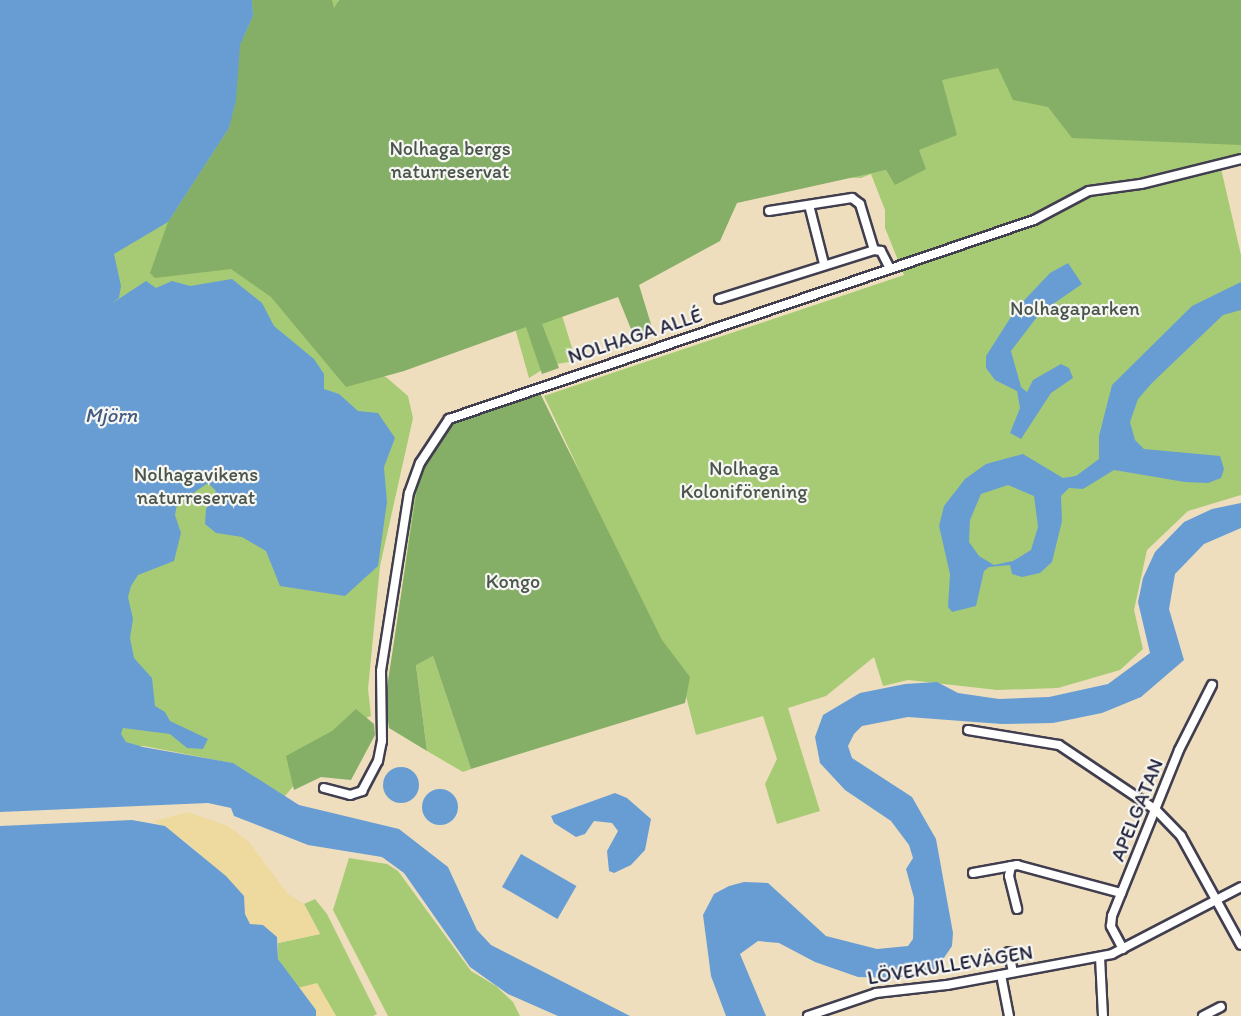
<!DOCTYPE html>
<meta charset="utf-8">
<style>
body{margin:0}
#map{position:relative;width:1241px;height:1016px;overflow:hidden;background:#eedebe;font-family:Itim,sans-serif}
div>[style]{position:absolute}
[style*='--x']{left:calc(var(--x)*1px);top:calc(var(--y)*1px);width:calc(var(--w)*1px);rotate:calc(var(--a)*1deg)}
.green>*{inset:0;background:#a7cb75}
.forest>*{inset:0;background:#85af66}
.sand>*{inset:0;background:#eeda9e}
.water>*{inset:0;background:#689dd4;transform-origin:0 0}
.round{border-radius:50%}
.roads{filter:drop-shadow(2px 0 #413e4f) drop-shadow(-2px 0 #413e4f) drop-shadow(0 2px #413e4f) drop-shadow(0 -2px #413e4f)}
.minor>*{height:8px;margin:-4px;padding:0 4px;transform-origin:4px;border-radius:4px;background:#fff}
span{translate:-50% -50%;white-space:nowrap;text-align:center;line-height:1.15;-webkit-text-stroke:4.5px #f6f6f2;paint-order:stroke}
.park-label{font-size:20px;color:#4a554c}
.street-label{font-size:20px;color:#22223b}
.water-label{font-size:21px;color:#425980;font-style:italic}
</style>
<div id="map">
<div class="green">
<div style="clip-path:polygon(evenodd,0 0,338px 0,339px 7px,1241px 0,1241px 154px,1219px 160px,1241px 255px,1241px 495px,1188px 511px,1147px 550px,1134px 610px,1143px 649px,1120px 670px,1058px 688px,997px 690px,908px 680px,883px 686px,874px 657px,826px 696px,788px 708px,820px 811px,777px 824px,765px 784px,777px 759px,763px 716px,696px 735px,686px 696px,402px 590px,417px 474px,538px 393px,580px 472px,544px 396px,904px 275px,885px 228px,885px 210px,871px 174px,861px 178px,819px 176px,719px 207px,561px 312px,576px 361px,550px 365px,529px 378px,509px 307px,375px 374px,386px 377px,408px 396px,413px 418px,380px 566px,368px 689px,371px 716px,344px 727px,284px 797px,231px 763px,144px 746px,0 746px,0 0,919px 151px,895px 184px,886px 170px,875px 172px,919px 151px)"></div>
<div style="clip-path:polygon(433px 656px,471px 769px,463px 772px,427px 751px,416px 664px)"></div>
<div style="clip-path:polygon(349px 858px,387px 864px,398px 871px,471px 971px,496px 986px,513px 1002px,520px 1016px,388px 1016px,333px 910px)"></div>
<div style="clip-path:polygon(315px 899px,327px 914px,377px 1014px,373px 1016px,336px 1016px,317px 984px,298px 988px,278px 959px,278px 943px,320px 934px,304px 904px)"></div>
</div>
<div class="forest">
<div style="clip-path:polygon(252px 0,332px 0,334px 8px,339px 0,1241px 0,1241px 145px,1072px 138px,1048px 107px,1013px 100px,998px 68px,942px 80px,957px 135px,919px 150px,926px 169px,895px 185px,886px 170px,737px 203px,720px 241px,639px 285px,654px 334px,635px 339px,618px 297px,542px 324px,559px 368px,542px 374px,526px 327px,404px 371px,346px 387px,271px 297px,231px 269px,155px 278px,150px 273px,168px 222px,229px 128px,240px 45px,253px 16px)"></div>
<div style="clip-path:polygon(538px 389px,662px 640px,690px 677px,685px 703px,471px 769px,433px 656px,416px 665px,427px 751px,389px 728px,385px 701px,423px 449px,441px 428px)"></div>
<div style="clip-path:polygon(356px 709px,374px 724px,375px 735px,351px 780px,321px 777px,294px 790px,286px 756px,332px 731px)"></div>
</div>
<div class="sand">
<div style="clip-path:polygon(188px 812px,228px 826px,249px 842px,288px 894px,304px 904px,320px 934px,278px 943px,277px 937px,250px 924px,245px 914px,244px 896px,189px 844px,154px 821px)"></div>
<div style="clip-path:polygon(317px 983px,336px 1016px,316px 1016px,316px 1010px,298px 988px)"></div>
</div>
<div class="water">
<div style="clip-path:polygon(0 0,252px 0,253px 16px,240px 45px,236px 100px,229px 128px,168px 222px,114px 254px,121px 286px,119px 298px,111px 304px,146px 281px,156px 288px,172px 281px,190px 286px,232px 279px,262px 303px,274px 326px,314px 359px,324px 374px,324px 389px,339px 394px,358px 411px,378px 413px,395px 438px,384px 467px,387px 502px,378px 566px,345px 596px,280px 586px,266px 551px,242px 537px,216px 533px,205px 524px,206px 509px,216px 491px,208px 483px,177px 504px,175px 515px,181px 533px,174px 561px,138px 575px,131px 586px,128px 597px,133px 619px,130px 638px,134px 658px,152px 678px,155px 706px,165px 712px,170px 721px,208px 739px,203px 749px,187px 748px,170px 734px,123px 728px,121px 734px,126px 742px,143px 747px,233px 763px,299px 805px,399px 829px,448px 867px,477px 930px,491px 945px,630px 1016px,558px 1016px,508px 994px,470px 967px,404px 873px,382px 857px,308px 845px,234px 816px,231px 808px,208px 803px,0 812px)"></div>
<div style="clip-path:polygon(1068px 263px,1082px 284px,1040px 313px,1011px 351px,1021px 387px,1027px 392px,1033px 380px,1061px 364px,1069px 368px,1073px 378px,1051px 393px,1021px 439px,1010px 433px,1020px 408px,1017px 391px,995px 380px,986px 368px,986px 356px,1016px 309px,1050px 273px)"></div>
<div style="clip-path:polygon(evenodd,1241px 282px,1241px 310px,1223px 315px,1152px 383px,1138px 399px,1130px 422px,1135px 440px,1144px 449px,1220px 456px,1224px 469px,1221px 478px,1208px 483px,1185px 482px,1114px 470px,1083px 489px,1069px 488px,1061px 496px,1062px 521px,1052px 562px,1040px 573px,1022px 577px,1012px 574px,1010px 565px,989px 567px,984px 571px,976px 606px,952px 612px,948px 607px,950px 574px,939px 526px,944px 506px,965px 479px,986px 464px,1023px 454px,1063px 478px,1076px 476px,1099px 459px,1099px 436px,1112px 385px,1192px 306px,1241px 282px,1008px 485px,1034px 496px,1038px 527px,1031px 550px,1013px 561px,994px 565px,979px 556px,969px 542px,970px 520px,981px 494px,1008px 485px)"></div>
<div style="clip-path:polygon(1241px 503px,1241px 528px,1204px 544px,1175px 574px,1169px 609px,1184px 660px,1141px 697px,1102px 713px,1053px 723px,1002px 724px,908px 717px,862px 726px,854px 734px,848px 746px,852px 758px,912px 797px,936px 839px,953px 933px,952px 946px,935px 971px,894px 978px,858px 977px,815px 962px,779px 943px,758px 941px,740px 954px,766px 1016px,726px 1016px,711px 976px,703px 915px,714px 894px,729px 886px,744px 882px,768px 883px,826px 936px,877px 949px,908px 946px,913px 939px,914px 898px,906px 869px,913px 858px,909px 845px,891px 821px,845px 790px,820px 763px,815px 737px,823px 715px,860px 693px,905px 684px,937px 682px,958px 693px,999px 699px,1049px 697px,1108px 684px,1150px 653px,1138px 602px,1143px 578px,1155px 552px,1184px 522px,1212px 509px)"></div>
<div class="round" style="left:383px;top:767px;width:36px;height:36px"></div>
<div class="round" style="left:422px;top:789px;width:36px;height:36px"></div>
<div style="clip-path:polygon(615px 793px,627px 798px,651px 819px,645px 850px,631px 865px,614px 873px,609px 871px,607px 851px,618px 831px,612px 823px,594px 821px,585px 834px,576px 837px,554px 823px,551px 816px)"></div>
<div style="clip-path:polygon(132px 820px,165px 826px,226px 876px,244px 896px,245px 914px,250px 924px,263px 925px,277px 937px,278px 959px,316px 1010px,316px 1016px,0 1016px,0 826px)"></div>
<div style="left:521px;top:854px;width:64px;height:38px;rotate:30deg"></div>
</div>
<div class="roads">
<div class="minor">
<div style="--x:809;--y:205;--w:61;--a:75.7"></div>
<div style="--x:769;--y:211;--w:84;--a:-8.9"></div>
<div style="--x:852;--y:198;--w:10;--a:37"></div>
<div style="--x:860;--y:204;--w:48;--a:73.1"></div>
<div style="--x:719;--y:299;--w:163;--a:-17.5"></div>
<div style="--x:874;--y:250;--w:7;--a:8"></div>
<div style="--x:881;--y:251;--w:20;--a:63"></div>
<div style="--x:968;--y:730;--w:92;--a:9.4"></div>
<div style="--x:1059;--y:745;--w:117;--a:33.8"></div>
<div style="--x:1156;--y:810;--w:36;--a:46"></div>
<div style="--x:1181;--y:836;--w:124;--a:61.2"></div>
<div style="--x:324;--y:788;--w:27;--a:15"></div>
<div style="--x:350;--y:795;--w:13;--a:-18"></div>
<div style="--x:362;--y:791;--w:34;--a:-62"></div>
<div style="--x:378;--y:761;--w:20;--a:-79"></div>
<div style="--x:382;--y:741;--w:70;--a:-90.8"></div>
<div style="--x:381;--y:671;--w:180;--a:-81.1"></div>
<div style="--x:409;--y:493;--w:32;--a:-70"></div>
<div style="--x:420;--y:463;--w:53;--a:-56.6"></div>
<div style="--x:449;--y:419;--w:618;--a:-18.79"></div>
<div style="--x:1034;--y:220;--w:62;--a:-27.8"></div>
<div style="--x:1089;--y:191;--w:52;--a:-7.7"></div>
<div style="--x:1141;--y:184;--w:103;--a:-14"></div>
<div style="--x:1011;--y:866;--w:10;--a:101"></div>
<div style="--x:1009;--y:876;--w:34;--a:76"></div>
<div style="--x:973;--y:873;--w:45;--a:-10.3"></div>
<div style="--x:1017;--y:865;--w:108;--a:15.1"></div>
<div style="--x:1123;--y:949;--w:26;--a:-118"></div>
<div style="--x:1111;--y:926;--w:10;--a:-84"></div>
<div style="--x:1112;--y:916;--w:179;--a:-68"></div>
<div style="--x:1179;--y:750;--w:73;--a:-63.1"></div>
<div style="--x:1009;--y:952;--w:20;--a:79"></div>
<div style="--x:1100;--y:957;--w:59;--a:87.1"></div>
<div style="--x:1001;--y:975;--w:42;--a:79"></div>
<div style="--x:808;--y:1016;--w:72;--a:-18.7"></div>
<div style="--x:876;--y:993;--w:71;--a:-6.4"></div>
<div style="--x:947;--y:985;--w:168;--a:-10.6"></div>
<div style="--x:1112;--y:954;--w:145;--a:-27.4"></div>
<div style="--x:1203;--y:1016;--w:20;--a:-27"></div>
</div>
</div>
<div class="park-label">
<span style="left:450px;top:160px">Nolhaga bergs<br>naturreservat</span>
<span style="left:1075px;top:308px">Nolhagaparken</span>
<span style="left:744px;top:480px">Nolhaga<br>Koloniförening</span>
<span style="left:196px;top:486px">Nolhagavikens<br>naturreservat</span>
<span style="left:513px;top:581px">Kongo</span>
</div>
<div class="street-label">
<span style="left:635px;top:336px;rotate:-18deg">NOLHAGA ALLÉ</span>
<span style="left:1137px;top:810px;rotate:-68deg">APELGATAN</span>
<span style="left:950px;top:965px;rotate:-9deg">LÖVEKULLEVÄGEN</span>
</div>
<div class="water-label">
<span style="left:111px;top:415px">Mjörn</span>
</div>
</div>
